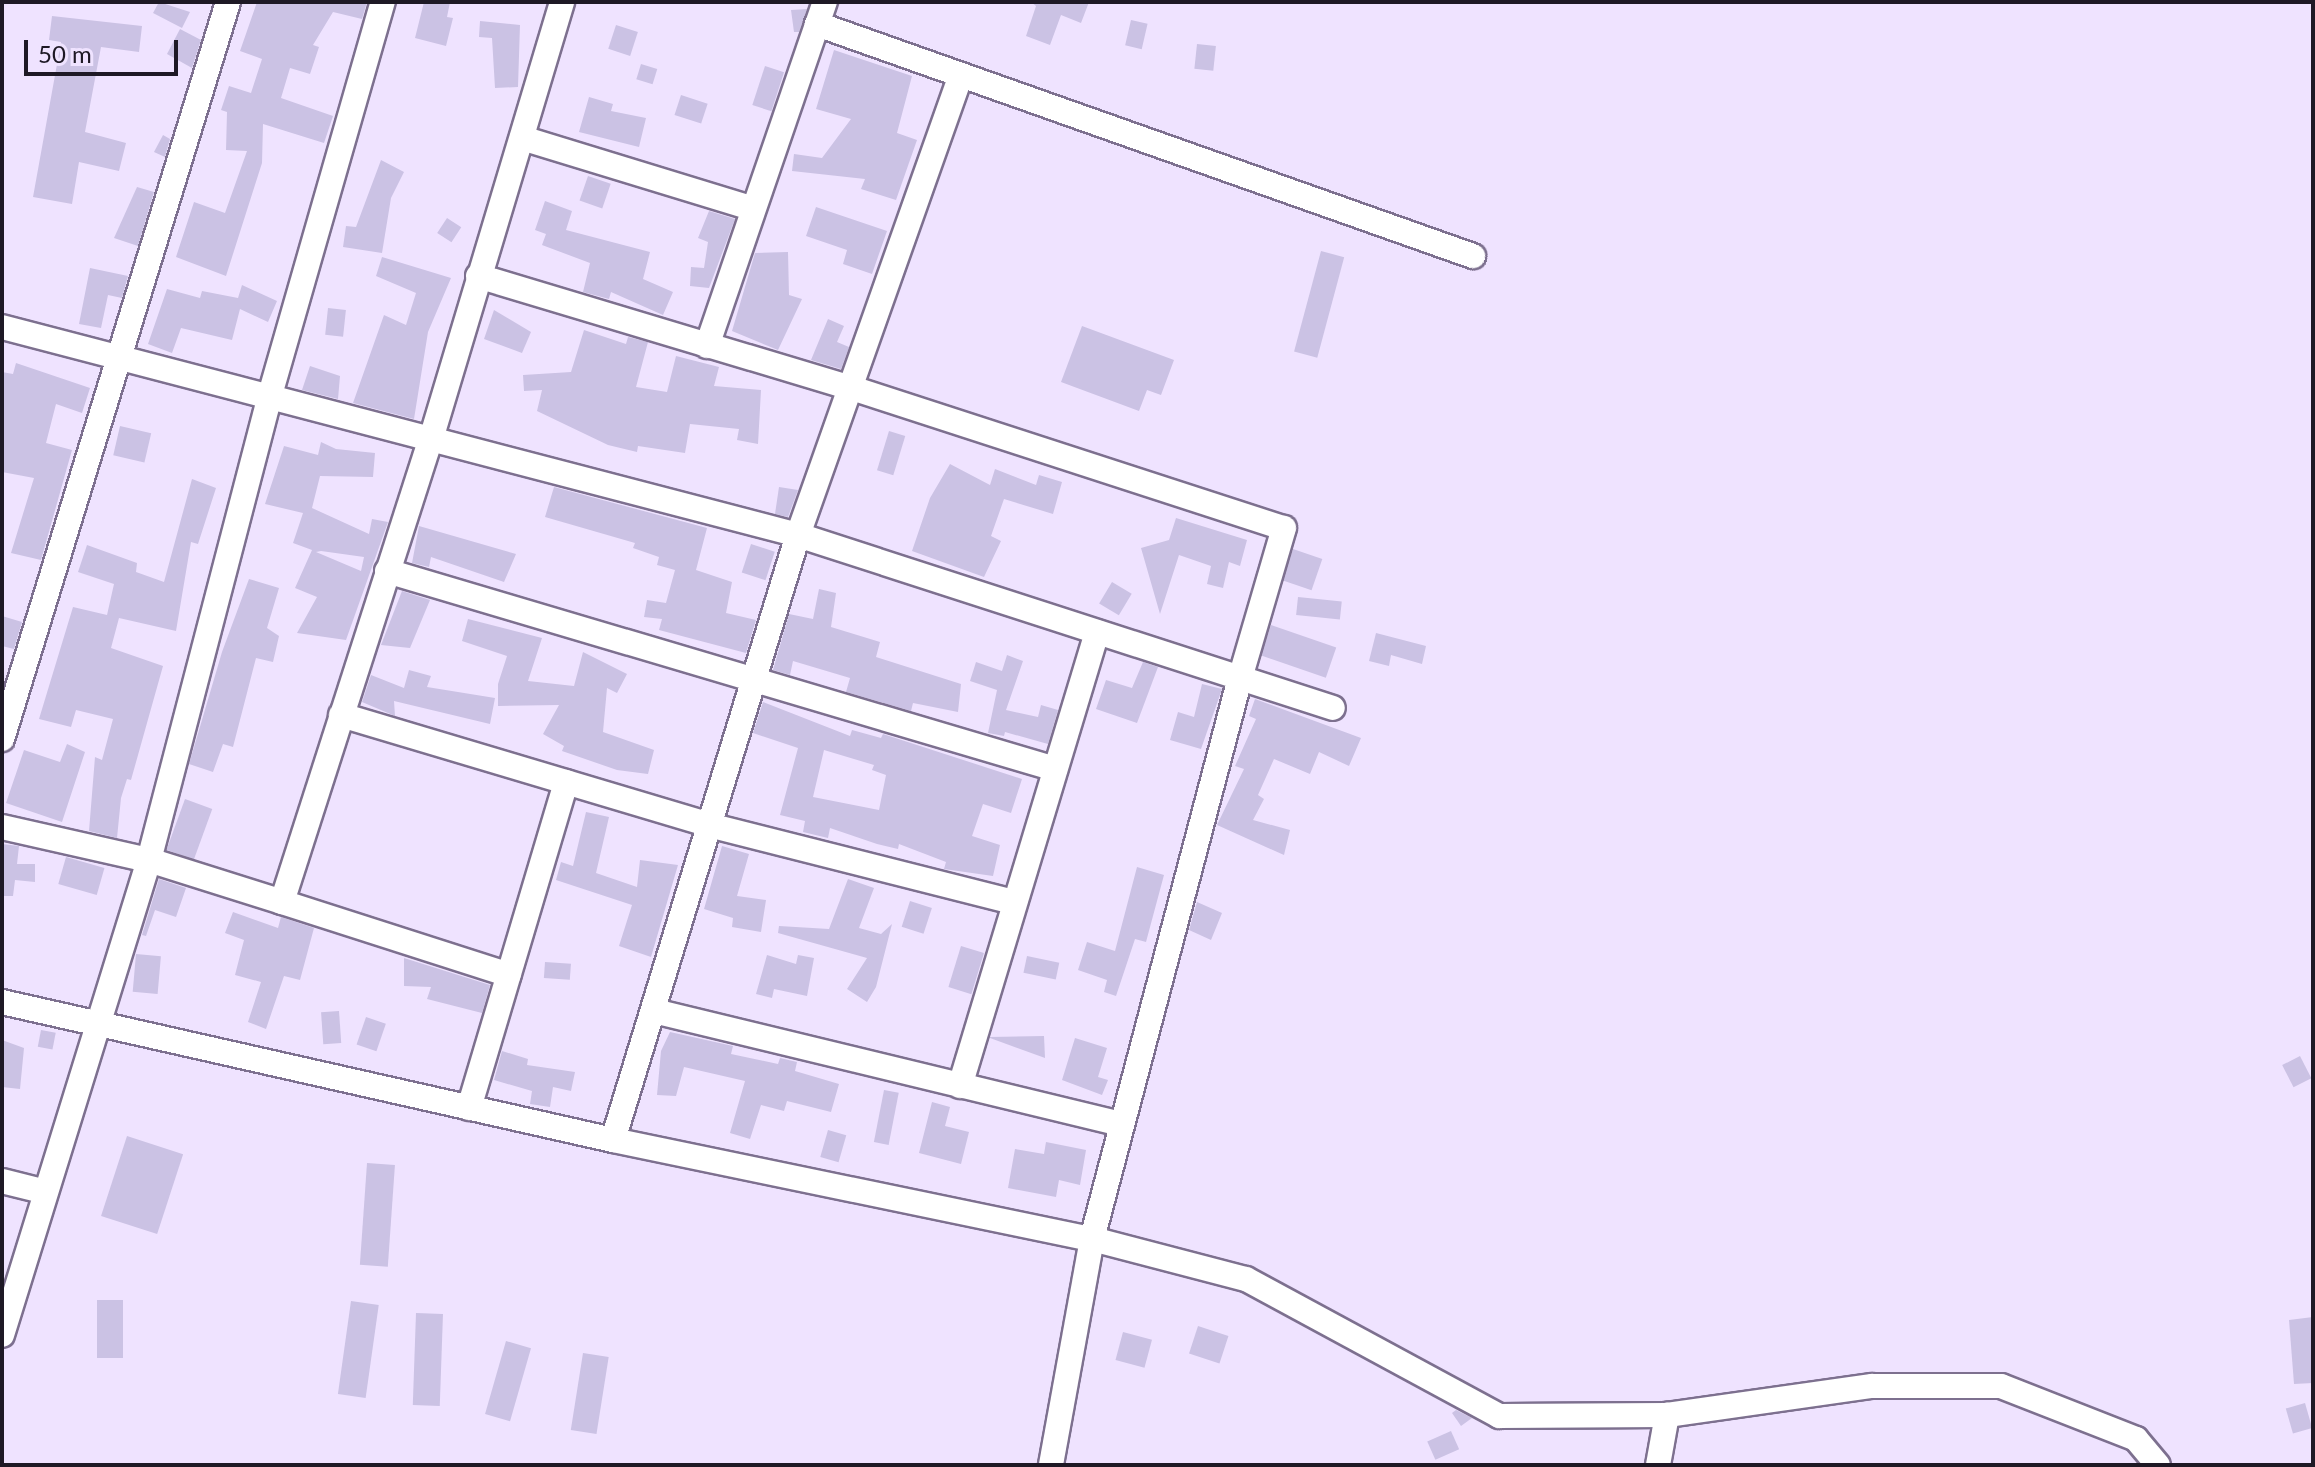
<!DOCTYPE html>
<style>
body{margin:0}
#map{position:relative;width:2315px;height:1467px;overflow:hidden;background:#efe3ff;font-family:Lato,sans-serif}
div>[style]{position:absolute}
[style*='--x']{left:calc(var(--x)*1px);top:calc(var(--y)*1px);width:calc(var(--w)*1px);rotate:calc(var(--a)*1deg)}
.building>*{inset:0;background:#cbc2e4;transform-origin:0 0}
.roads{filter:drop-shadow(2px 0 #7d708f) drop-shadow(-2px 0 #7d708f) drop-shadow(0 2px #7d708f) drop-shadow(0 -2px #7d708f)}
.minor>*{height:24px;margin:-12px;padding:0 12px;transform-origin:12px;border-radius:12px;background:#fff}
span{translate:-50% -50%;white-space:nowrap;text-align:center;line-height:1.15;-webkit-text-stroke:7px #efe3ff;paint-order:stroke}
.frame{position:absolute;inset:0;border:4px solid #1e1925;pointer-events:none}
.scale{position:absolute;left:24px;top:40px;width:154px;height:36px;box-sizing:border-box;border:4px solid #1e1925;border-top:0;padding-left:10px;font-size:24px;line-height:28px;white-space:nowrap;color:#1e1925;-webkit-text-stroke:6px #efe3ff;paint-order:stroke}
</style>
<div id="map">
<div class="building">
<div style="clip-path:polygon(159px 2px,190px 12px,182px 28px,153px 13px)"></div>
<div style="clip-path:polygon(257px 2px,367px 2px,362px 19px,333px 12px,313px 45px,319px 47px,310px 74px,290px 68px,281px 98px,333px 116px,324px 143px,263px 124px,262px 163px,226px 276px,176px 257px,194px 202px,225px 213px,247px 151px,226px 150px,227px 112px,221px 110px,229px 86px,251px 93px,262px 59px,240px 51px)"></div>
<div style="clip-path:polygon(424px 2px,450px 2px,447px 17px,453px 18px,446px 46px,415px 38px)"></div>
<div style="clip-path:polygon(1031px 2px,1089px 2px,1081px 23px,1061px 15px,1050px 45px,1026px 36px,1036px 6px)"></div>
<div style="clip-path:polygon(807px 9px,799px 32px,794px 32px,791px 10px)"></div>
<div style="clip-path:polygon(52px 16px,142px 26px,139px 52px,101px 47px,85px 132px,126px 143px,119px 171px,79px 162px,72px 204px,33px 197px,61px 42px,49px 40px)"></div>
<div style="left:1131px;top:20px;width:17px;height:26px;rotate:13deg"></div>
<div style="clip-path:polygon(480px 21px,520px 25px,518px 87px,495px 88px,492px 38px,479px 37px)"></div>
<div style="left:616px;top:25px;width:23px;height:25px;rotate:18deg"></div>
<div style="clip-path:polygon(180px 29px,201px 40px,192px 68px,167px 54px)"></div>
<div style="left:1197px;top:44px;width:19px;height:25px;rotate:6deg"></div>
<div style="clip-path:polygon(834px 50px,912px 76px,897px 133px,917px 140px,896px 200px,861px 189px,865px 179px,792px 171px,794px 154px,822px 158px,851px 119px,816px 109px)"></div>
<div style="left:641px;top:64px;width:17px;height:16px;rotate:17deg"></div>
<div style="left:765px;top:66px;width:20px;height:41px;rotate:18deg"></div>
<div style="left:681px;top:95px;width:28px;height:21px;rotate:18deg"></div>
<div style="clip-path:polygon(589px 97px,613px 104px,611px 111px,646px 118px,639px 147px,579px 132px)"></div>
<div style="clip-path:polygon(163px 135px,170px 139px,165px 157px,154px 152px)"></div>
<div style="clip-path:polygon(381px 160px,404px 172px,391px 198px,382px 253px,343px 247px,346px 226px,356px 227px)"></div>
<div style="left:588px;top:176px;width:24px;height:26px;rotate:19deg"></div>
<div style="clip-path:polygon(137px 187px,154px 192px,138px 246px,114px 238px)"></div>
<div style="clip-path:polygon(545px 201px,572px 211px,566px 230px,650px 252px,643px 279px,673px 292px,663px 315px,611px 292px,609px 299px,583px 292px,590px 263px,542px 245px,546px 234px,535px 230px)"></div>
<div style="clip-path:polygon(816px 207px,887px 231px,872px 274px,843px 264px,847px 250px,806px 236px)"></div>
<div style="clip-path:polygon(709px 211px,735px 219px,709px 288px,690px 286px,691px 267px,704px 268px,708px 242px,698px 238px)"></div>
<div style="left:447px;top:218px;width:17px;height:18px;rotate:33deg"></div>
<div style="left:1321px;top:251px;width:24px;height:104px;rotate:15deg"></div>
<div style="clip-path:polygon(788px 252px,789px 295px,802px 299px,778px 350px,732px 331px,755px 253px)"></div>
<div style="clip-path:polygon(382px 257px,451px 278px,428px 332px,414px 419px,353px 403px,384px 315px,406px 325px,416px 293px,376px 276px)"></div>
<div style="clip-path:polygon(90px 268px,128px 276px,122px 298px,108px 295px,101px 328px,79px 324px)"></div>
<div style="clip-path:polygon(242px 285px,277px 301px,268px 322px,240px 309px,232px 340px,181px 328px,172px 353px,148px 344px,167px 289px,200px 298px,202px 291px,238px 298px)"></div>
<div style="left:328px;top:308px;width:18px;height:27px;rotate:6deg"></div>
<div style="clip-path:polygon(494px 310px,531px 332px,522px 353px,484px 339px)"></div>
<div style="clip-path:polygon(828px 319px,844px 326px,837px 342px,849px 347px,841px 369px,811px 360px)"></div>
<div style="clip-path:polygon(1082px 326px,1174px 360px,1161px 395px,1147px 390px,1139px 411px,1061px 382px)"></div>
<div style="clip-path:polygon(584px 330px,626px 344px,628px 337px,648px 342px,636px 387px,667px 392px,676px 356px,719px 367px,714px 386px,761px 390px,758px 444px,737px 440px,739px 429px,690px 424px,685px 453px,638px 446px,637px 452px,608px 445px,537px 411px,542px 390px,524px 391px,523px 375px,571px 372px)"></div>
<div style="clip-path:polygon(16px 363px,90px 388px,82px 413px,56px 404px,46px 443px,72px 450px,41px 560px,11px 553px,34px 478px,2px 472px,2px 372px,13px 374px)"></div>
<div style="clip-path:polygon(310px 366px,340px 376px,338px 399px,302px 390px)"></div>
<div style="left:120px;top:426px;width:32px;height:30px;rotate:13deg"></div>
<div style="left:889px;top:431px;width:17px;height:41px;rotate:17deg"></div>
<div style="clip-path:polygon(evenodd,321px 442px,336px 449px,375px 453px,373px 477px,320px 476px,312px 508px,369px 534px,372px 519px,388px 522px,346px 640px,297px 633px,317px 597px,295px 588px,312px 550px,293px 543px,303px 513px,265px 504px,284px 446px,318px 455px,321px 442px,321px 551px,364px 557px,361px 571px,316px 552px,321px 551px)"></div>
<div style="clip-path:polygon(950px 464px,990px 485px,995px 469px,1036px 485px,1039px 475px,1062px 482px,1053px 514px,1004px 499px,991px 536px,1001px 541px,984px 577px,912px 551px,930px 498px)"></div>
<div style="clip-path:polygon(192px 479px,216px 488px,198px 544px,191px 542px,176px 631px,119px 618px,111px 648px,163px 666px,131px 780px,127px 779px,121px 798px,117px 838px,89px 831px,95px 757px,102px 760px,113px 719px,76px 710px,71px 727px,39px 719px,73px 607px,107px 615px,114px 584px,78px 572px,87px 545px,137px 563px,136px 572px,164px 582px)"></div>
<div style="clip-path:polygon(554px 487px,707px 528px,696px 570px,732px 582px,726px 613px,756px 620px,746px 653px,659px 630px,662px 619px,644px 617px,647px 600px,666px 603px,675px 570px,657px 565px,659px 557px,633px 548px,635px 543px,545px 517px)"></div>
<div style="clip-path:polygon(779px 487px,798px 490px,788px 517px,775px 514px)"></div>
<div style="clip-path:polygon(1176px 518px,1247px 540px,1240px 566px,1229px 562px,1223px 588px,1207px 584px,1211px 566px,1179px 555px,1160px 614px,1141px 548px,1169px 540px)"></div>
<div style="clip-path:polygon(419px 526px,516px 554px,504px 582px,431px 557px,429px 567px,412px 563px)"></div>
<div style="left:751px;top:544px;width:25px;height:30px;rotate:18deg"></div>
<div style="left:1293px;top:549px;width:31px;height:33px;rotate:19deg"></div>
<div style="clip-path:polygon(249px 579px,279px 588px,267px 628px,279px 636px,273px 662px,256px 658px,233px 747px,223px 744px,213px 772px,189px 764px,222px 652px)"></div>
<div style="left:1112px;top:582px;width:23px;height:25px;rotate:31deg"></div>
<div style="clip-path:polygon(819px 589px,836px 593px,831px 627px,880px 642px,876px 657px,961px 684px,958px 712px,913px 703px,911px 711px,846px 692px,850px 678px,793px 661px,790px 675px,773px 670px,789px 614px,813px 619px)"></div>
<div style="clip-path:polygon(402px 591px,430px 600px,410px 648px,381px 645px)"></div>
<div style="left:1298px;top:597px;width:44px;height:18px;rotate:6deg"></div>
<div style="clip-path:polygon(2px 616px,22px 622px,14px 649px,2px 646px)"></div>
<div style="clip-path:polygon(468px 619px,542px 638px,528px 681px,574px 686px,583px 652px,627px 674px,617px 693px,607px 688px,603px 732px,654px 750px,648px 774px,617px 770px,562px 751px,564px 746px,543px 734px,559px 705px,498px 706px,498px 684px,507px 656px,462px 641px)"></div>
<div style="left:1271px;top:625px;width:69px;height:32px;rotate:19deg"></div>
<div style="clip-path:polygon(1376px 633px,1426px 646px,1422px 664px,1391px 655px,1389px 666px,1369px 661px)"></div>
<div style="clip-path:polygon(1007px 655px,1023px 661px,1006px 710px,1038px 717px,1041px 705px,1058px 710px,1048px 744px,1005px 732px,1004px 736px,988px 733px,997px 690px,970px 681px,976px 662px,1002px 671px)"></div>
<div style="clip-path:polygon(1143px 662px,1158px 667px,1137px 723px,1096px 709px,1106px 680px,1132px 688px)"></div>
<div style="clip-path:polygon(409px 670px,431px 676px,427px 687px,495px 698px,490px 724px,394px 701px,395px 716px,362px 702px,371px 675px,404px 688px)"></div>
<div style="clip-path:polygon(1202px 684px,1222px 689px,1201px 749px,1170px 740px,1178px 712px,1194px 717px)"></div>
<div style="clip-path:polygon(1255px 699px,1361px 738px,1349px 766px,1319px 752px,1310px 774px,1274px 759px,1258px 795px,1264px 799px,1253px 820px,1290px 830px,1284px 855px,1217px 825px,1244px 769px,1235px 766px,1256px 719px,1249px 716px)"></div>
<div style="clip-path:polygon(evenodd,763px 702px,850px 736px,852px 730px,881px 738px,883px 734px,1022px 779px,1011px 813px,983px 804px,972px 836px,1000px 845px,993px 876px,944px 869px,946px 862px,899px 844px,898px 849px,877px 844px,830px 828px,828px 838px,803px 832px,805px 821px,780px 815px,798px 748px,753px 733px,763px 702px,824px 750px,874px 765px,872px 770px,886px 775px,879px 810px,813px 797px,824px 750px)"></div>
<div style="clip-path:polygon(67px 744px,85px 752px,62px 822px,6px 803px,24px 750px,60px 762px)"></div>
<div style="left:185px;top:799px;width:29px;height:54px;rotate:20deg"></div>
<div style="clip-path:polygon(586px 812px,609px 817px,596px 873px,637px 887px,640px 860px,678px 865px,651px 957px,619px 946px,632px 905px,556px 880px,561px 862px,573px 866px)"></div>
<div style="clip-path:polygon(2px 844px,19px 846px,17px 864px,35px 864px,35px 882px,15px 880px,13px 896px,2px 896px)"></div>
<div style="clip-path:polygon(722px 846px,749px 854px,737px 896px,766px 900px,761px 932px,732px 927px,733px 918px,704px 909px)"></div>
<div style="left:66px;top:857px;width:40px;height:28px;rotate:16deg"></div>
<div style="clip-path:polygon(1137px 867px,1164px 875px,1146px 942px,1135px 939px,1116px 996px,1104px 992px,1107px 980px,1078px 970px,1087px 942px,1115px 951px)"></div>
<div style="clip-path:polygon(159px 879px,186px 888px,176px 917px,155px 910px,146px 936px,142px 935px)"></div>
<div style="clip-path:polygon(848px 879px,874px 888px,859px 928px,881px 934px,892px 924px,876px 987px,867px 1002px,847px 989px,867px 958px,778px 933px,779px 926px,829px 929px)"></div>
<div style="left:910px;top:901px;width:23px;height:27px;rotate:18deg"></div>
<div style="clip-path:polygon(1197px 902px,1222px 913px,1211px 940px,1189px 930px)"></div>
<div style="clip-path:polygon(233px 912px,278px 928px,281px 917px,314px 928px,300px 980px,284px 976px,266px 1029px,248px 1022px,261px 982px,235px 975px,244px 940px,225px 933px)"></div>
<div style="left:961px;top:946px;width:24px;height:43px;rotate:17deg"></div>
<div style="left:136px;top:954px;width:25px;height:38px;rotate:5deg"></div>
<div style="clip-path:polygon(767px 955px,796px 964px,798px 955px,814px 958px,807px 996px,774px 989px,772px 998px,756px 994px)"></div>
<div style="left:1027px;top:956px;width:33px;height:17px;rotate:12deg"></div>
<div style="clip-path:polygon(404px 958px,490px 985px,482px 1013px,427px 999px,431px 987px,404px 986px)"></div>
<div style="left:545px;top:962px;width:26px;height:16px;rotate:4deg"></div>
<div style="left:339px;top:1011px;width:32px;height:18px;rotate:86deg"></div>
<div style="left:366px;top:1017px;width:21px;height:29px;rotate:19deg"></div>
<div style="left:41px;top:1030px;width:15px;height:17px;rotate:11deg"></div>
<div style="clip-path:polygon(670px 1032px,733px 1046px,731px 1054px,778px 1064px,780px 1058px,797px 1062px,795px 1071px,839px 1084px,831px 1112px,787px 1101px,784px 1111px,761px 1105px,750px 1139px,730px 1133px,745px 1081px,684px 1067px,676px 1096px,657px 1095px,661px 1051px)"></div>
<div style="clip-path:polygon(1044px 1036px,1045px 1058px,990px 1038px,990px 1037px)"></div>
<div style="clip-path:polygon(1075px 1038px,1107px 1048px,1098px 1077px,1108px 1080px,1102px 1095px,1062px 1080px)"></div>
<div style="clip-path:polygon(2px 1040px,24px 1048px,20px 1089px,2px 1087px)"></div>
<div style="clip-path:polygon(502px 1051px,528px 1059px,527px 1065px,575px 1072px,571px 1091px,553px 1087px,550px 1107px,530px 1104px,532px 1091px,494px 1080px)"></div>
<div style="left:2300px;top:1056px;width:25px;height:20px;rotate:63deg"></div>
<div style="left:884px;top:1090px;width:15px;height:53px;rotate:11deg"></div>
<div style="clip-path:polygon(932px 1102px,950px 1107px,945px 1126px,969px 1132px,961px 1164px,919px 1153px)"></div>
<div style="left:828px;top:1130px;width:19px;height:28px;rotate:16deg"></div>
<div style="left:127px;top:1136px;width:59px;height:84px;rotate:18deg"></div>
<div style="clip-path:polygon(1046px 1142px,1086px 1150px,1080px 1185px,1059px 1180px,1056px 1197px,1008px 1188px,1015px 1149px,1044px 1154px)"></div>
<div style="left:367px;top:1163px;width:28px;height:102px;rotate:4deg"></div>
<div style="left:97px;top:1300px;width:26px;height:58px"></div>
<div style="left:351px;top:1301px;width:28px;height:94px;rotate:8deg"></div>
<div style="left:416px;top:1313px;width:27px;height:92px;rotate:2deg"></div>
<div style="clip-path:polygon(2313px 1317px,2313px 1383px,2294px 1384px,2289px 1320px)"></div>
<div style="left:1198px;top:1326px;width:32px;height:29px;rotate:18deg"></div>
<div style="left:1123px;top:1332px;width:30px;height:29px;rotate:15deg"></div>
<div style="left:506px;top:1341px;width:26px;height:76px;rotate:16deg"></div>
<div style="left:583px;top:1353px;width:26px;height:78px;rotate:9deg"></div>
<div style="left:2305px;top:1403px;width:26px;height:20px;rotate:74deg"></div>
<div style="clip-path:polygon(1456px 1410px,1472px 1418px,1461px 1426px,1452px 1413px)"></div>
<div style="left:1451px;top:1431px;width:20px;height:26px;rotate:66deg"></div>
</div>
<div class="roads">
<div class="minor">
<div style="--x:817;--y:24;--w:696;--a:19.48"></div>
<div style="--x:522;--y:138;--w:239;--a:17"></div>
<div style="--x:478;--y:276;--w:387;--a:16.7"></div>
<div style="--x:849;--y:387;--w:457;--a:18"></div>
<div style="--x:1284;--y:528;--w:156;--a:106.3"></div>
<div style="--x:1240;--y:678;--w:580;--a:104.78"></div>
<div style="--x:1092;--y:1239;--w:230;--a:100.3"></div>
<div style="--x:2;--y:327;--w:823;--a:14.64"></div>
<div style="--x:798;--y:535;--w:562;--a:17.92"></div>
<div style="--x:707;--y:346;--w:364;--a:-71.1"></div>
<div style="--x:387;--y:571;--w:697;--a:16.51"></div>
<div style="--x:341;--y:715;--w:388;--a:16.6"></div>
<div style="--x:713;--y:826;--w:309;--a:14.2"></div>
<div style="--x:2;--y:739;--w:771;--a:-72.95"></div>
<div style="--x:2;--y:827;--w:151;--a:12.7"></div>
<div style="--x:149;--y:860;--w:139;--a:17.5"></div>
<div style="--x:282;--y:902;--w:486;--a:-72.2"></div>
<div style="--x:431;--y:439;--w:456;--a:-73.3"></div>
<div style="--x:282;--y:902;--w:238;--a:17.8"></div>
<div style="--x:2;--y:1002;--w:626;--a:12.73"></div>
<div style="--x:613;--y:1140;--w:489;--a:11.7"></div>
<div style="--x:1092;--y:1239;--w:159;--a:14.6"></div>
<div style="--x:1246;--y:1279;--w:288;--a:28.4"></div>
<div style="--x:1499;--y:1416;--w:168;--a:-0.3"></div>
<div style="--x:1667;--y:1415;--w:207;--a:-8.1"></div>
<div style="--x:1872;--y:1386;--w:129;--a:0"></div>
<div style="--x:2001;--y:1386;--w:145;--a:21.4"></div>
<div style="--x:2136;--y:1439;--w:34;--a:50"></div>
<div style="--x:654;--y:1011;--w:481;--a:13.6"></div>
<div style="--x:960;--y:1086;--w:474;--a:-73.2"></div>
<div style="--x:469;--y:1108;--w:340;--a:-73.4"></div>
<div style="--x:613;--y:1140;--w:633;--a:-73"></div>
<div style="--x:798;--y:535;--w:488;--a:-70.5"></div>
<div style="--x:2;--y:1181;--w:45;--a:14"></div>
<div style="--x:2;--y:1335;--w:497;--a:-72.8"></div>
<div style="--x:149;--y:860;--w:480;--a:-75.4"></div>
<div style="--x:270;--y:395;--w:409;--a:-74"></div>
<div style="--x:1658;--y:1465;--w:51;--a:-79.8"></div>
</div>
</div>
<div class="frame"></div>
<div class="scale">50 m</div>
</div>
